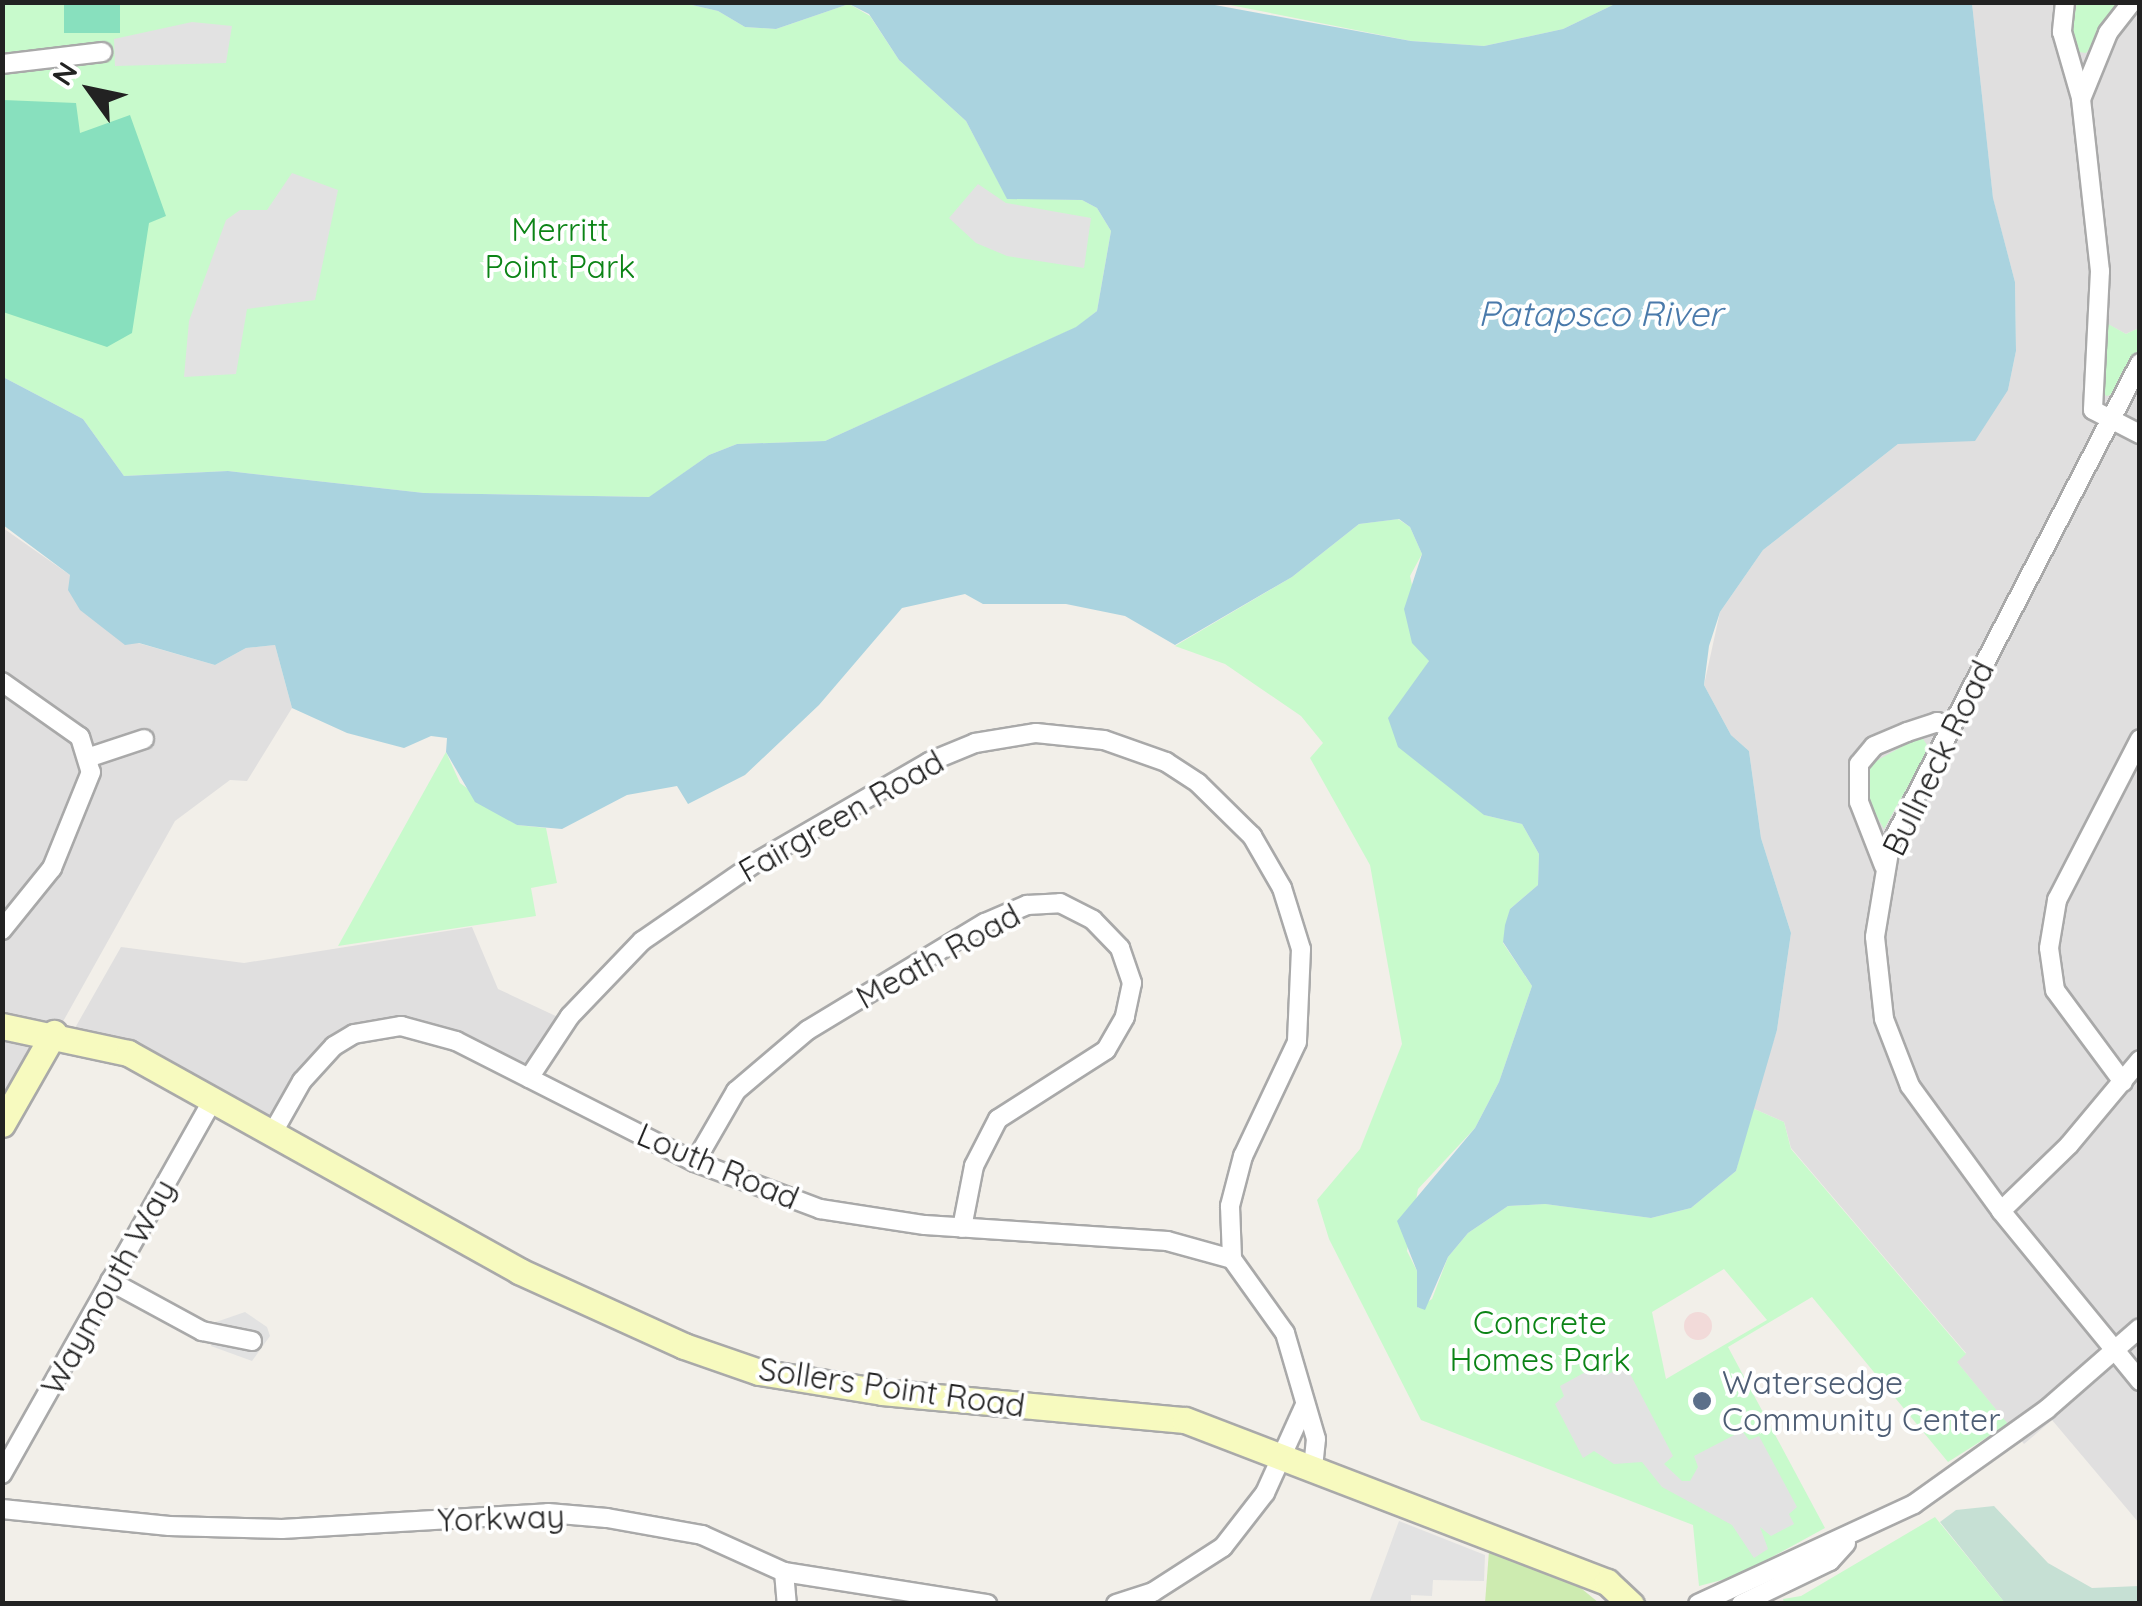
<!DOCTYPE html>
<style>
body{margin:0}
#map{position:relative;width:2142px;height:1606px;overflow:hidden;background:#f2efe9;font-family:Quicksand,sans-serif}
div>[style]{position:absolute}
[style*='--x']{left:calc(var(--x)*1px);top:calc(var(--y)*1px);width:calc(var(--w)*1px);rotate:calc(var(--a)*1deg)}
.residential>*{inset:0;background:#e0dfdf}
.commercial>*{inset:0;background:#f2dad9}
.round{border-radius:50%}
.grass>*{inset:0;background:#cdebb0}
.wetland>*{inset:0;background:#c6e0d4}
.park>*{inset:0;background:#c8facc}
.pitch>*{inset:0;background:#88e0be;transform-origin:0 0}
.parking>*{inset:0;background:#e2e2e2}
.water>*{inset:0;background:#aad3df}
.roads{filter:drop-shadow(2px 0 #a9a9a9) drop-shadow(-2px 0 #a9a9a9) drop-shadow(0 2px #a9a9a9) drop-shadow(0 -2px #a9a9a9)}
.street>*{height:18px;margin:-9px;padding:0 9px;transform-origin:9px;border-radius:9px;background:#fff}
.secondary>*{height:25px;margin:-12.5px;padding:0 12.5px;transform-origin:12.5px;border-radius:12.5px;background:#f7fabf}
.dots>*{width:28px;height:28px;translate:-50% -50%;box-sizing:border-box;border:5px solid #fff;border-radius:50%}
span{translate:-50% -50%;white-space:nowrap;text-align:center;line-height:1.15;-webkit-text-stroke:8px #fff;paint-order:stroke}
.park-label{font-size:32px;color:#0c8416}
.street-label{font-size:32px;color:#222}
.service-label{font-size:32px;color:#4e5e75}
.left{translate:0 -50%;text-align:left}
.water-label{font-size:35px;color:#4a7aab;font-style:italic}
.frame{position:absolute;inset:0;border:5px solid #222;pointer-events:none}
.north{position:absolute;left:40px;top:40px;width:100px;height:100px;-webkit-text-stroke:8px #fff;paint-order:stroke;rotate:303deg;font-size:28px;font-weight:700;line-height:40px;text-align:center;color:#222}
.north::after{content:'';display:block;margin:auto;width:35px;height:45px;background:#222;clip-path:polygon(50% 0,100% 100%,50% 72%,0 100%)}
</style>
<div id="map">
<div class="residential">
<div style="clip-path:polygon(1972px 3px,2139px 3px,2139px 328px,2126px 334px,2102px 321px,2118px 392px,2139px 347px,2139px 1523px,2052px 1420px,2024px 1444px,1956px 1361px,1966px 1353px,1791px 1148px,1784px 1122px,1752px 1108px,1777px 1030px,1791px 933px,1761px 838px,1749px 751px,1731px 735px,1704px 685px,1720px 612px,1763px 550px,1898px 444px,2008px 390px,2016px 351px,2015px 282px,1993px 199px)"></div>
<div style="clip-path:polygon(3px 528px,70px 575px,138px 643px,215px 665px,246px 648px,275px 645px,292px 708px,247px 781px,230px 780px,175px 821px,3px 1129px)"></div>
<div style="clip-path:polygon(472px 927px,498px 989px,560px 1018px,526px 1064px,404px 1018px,374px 1022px,348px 1030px,265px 1119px,107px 1036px,75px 1028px,121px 947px,244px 963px)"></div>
</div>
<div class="commercial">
<div class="round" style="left:1684px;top:1312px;width:28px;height:28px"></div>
</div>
<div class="grass">
<div style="clip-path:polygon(1489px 1551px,1576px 1584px,1599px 1603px,1485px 1603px)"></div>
</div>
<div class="wetland">
<div style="clip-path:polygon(1994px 1506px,2048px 1563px,2092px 1588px,2139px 1586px,2139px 1603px,2005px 1603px,1940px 1522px,1956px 1510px)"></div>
</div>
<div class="park">
<div style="clip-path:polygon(679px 2px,718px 11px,745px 27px,776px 29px,849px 4px,870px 16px,899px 60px,966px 121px,1007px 198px,1082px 200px,1097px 208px,1111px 231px,1097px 311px,1077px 327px,825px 441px,737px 444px,709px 455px,650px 497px,424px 493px,228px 471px,124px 476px,83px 419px,3px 377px,2px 3px)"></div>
<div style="clip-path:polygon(1220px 3px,1617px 3px,1563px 29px,1484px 46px,1411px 41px)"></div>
<div style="clip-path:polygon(2077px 3px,2123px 3px,2086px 53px,2079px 52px,2071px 32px)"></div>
<div style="clip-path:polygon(2101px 320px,2126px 334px,2139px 328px,2139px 347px,2118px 392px,2107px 396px,2100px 392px)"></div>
<div style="clip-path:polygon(evenodd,1398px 519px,1410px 527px,1422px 554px,1410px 576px,1429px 661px,1412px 688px,1484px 815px,1522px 824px,1539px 854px,1538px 885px,1510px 909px,1503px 943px,1532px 986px,1499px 1082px,1475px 1128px,1418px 1189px,1407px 1251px,1417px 1271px,1418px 1308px,1432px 1299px,1448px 1257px,1468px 1233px,1508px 1206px,1545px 1204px,1651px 1218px,1691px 1208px,1736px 1171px,1752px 1108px,1784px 1122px,1791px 1149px,1966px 1354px,1957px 1362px,2008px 1424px,1948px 1462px,1812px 1297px,1728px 1347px,1825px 1528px,1737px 1576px,1699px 1586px,1693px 1525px,1421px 1420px,1329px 1239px,1317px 1200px,1360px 1149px,1402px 1044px,1370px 865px,1310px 758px,1323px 743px,1301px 716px,1225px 664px,1175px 646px,1292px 577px,1359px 524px,1398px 519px,1724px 1269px,1767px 1320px,1666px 1379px,1652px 1312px,1724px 1269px)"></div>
<div style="clip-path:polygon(1921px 736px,1929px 748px,1884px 829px,1864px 794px,1869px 765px)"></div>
<div style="clip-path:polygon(446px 752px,460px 783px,517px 825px,546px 828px,557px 883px,531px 888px,536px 916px,338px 946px)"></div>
<div style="clip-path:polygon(1935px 1517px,2005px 1603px,1784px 1603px,1783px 1599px,1801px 1596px)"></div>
</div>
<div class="pitch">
<div style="left:64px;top:3px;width:56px;height:30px"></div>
<div style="clip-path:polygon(3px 100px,76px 103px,80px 133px,130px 115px,166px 216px,149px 223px,132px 333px,107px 347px,3px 312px)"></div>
</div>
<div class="parking">
<div style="clip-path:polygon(192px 22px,232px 26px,226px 63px,115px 66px,114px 39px)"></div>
<div style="clip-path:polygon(292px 173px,338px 190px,315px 300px,247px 309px,236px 374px,184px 377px,189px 321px,226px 220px,240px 210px,267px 210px)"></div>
<div style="clip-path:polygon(978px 184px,1006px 203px,1091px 218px,1084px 268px,1007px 256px,976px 243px,949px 218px)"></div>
<div style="clip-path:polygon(245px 1312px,267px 1327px,270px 1336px,252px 1361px,211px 1346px,216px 1322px)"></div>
<div style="clip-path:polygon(1600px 1364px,1606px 1375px,1626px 1366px,1673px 1456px,1664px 1464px,1682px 1481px,1690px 1481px,1698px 1467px,1694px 1456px,1742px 1431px,1749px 1440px,1759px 1436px,1797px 1507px,1789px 1514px,1794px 1524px,1771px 1536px,1760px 1527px,1768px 1549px,1754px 1558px,1732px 1525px,1662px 1487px,1642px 1462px,1614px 1464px,1594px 1451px,1583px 1458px,1555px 1404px,1564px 1396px,1560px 1386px)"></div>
<div style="clip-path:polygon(1399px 1521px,1485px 1555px,1484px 1581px,1433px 1580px,1432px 1596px,1411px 1595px,1411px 1603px,1369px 1603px)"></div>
</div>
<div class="water">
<div style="clip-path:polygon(679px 2px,1204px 3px,1411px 41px,1484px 46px,1563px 29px,1617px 3px,1972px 3px,1993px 198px,2015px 282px,2016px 351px,2008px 390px,1975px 441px,1898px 444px,1763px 550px,1720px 612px,1709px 646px,1704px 685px,1731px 735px,1749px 751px,1761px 838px,1791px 933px,1777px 1030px,1736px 1171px,1691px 1208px,1651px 1218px,1545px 1204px,1508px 1206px,1468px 1233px,1448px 1257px,1425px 1310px,1417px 1307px,1417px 1271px,1397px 1221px,1475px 1128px,1499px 1082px,1532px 986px,1503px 942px,1505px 925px,1510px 909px,1538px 885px,1539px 854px,1522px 824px,1484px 815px,1398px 747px,1388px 718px,1429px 661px,1412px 643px,1404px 609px,1422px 554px,1410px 527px,1399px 519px,1359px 524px,1292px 577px,1175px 645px,1125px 616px,1066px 604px,983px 604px,965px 594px,902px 608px,819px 705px,745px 775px,688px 804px,677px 786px,627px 795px,562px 829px,517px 825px,475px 802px,446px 752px,447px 738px,431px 736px,404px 748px,347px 733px,292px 708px,275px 645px,246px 648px,215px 665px,139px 643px,125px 645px,80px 610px,68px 590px,70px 575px,3px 525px,3px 377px,83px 419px,124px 476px,228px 471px,424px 493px,649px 497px,709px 455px,737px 444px,825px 441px,1076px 327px,1097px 311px,1111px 231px,1097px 208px,1082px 200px,1007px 199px,966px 121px,899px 60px,869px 14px,849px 4px,776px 29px,745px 27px,718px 11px)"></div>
</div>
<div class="roads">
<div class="street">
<div style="--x:2065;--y:2;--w:30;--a:96"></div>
<div style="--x:2062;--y:32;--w:69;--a:73.9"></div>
<div style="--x:2132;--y:2;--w:39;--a:128"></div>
<div style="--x:2108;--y:33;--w:71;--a:112.2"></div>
<div style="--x:2081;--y:99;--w:173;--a:83.7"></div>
<div style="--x:2100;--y:271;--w:139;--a:92.9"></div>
<div style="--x:2093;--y:410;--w:53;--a:27.1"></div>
<div style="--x:2;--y:64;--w:101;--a:-6.8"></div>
<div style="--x:2140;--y:363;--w:544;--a:117.37"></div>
<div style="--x:1890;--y:846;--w:92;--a:99.4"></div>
<div style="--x:1875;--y:937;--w:82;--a:83.7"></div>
<div style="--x:1884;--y:1019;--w:72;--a:68.8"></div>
<div style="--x:1910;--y:1086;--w:155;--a:53.9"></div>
<div style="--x:2001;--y:1211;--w:220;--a:50.7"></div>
<div style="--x:2;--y:682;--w:95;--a:35.2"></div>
<div style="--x:80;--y:737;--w:37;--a:73"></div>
<div style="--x:91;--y:772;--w:104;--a:112.1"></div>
<div style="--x:52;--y:868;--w:80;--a:128.9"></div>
<div style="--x:90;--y:757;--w:57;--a:-18.4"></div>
<div style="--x:1884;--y:866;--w:69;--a:-111.3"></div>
<div style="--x:1859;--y:802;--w:38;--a:-90"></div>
<div style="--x:1859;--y:764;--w:23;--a:-50"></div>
<div style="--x:1874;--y:746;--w:36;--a:-23"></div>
<div style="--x:1907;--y:732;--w:32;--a:-18"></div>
<div style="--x:1937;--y:722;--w:14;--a:25"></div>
<div style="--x:529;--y:1078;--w:74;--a:-56.5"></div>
<div style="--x:570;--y:1016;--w:104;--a:-46.2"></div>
<div style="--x:642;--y:941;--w:137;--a:-34.6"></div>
<div style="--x:755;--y:863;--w:201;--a:-30.1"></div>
<div style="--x:929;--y:762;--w:50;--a:-22.4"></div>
<div style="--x:975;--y:743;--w:62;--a:-9.3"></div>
<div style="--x:1036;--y:733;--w:68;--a:5.9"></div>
<div style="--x:1104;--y:740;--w:66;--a:19.5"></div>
<div style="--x:1166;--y:762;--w:38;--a:33"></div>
<div style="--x:1198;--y:783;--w:76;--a:44.5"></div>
<div style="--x:1252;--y:836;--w:60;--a:60"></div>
<div style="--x:1282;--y:888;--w:64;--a:72.7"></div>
<div style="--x:1301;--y:949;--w:93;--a:92.5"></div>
<div style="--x:1297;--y:1042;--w:126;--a:115.3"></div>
<div style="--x:1243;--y:1156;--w:52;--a:104.6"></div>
<div style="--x:1230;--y:1206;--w:53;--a:87.8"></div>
<div style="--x:1232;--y:1259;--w:91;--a:54.4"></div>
<div style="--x:1285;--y:1333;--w:110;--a:73.7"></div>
<div style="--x:1316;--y:1439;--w:30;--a:96"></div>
<div style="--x:2123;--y:1082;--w:114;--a:-126.5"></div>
<div style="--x:2055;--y:990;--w:42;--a:-98.1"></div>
<div style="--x:2049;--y:948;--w:49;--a:-80.5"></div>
<div style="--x:2057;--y:900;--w:181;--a:-62.7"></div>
<div style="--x:272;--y:1134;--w:61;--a:-60.5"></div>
<div style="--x:302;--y:1081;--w:47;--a:-47.6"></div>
<div style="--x:334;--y:1046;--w:23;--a:-31"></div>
<div style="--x:354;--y:1034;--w:48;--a:-9.7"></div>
<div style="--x:401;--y:1026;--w:57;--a:15.3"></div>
<div style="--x:456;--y:1041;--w:268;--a:26.9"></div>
<div style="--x:695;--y:1162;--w:134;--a:20.6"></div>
<div style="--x:820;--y:1209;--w:106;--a:8.7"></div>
<div style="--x:925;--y:1225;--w:243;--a:3.8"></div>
<div style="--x:1167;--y:1241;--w:67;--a:15.5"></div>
<div style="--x:695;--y:1162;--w:82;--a:-60"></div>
<div style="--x:736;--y:1091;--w:94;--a:-40.3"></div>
<div style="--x:808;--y:1030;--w:207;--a:-31.2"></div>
<div style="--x:985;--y:923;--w:46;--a:-23.2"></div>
<div style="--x:1027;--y:905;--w:33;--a:-3"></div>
<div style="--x:1060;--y:903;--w:37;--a:27"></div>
<div style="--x:1093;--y:920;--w:39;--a:46"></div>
<div style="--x:1120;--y:948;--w:37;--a:71"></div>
<div style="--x:1132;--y:983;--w:35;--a:102"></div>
<div style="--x:1125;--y:1017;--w:38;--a:120"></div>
<div style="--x:1106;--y:1050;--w:128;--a:147.4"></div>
<div style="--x:998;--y:1119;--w:53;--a:117.1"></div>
<div style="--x:974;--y:1166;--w:63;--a:101"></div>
<div style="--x:2001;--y:1211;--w:95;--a:-44.1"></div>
<div style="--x:2069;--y:1145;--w:111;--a:-50.1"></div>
<div style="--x:110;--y:1281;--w:105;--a:28.5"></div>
<div style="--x:202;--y:1331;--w:51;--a:11.3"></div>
<div style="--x:2;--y:1474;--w:429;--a:-60.6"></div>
<div style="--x:2;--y:1509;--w:168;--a:5.8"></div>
<div style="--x:169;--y:1526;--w:113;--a:1.5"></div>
<div style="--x:282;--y:1529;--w:266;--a:-3.4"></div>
<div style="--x:548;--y:1513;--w:59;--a:4.8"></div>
<div style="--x:607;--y:1518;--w:97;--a:10.1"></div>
<div style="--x:702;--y:1535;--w:90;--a:24.3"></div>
<div style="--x:784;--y:1572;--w:206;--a:9"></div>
<div style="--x:784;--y:1572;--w:32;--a:85"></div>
<div style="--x:1116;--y:1604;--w:39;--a:-18"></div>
<div style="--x:1153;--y:1592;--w:83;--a:-32.7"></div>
<div style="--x:1223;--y:1547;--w:68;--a:-52.1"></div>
<div style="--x:1265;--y:1493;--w:97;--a:-65.6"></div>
<div style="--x:1698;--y:1604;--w:238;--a:-24.8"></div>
<div style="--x:1914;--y:1504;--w:163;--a:-35.5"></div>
<div style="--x:2047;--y:1409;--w:123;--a:-41.1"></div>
<div style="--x:1741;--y:1604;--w:99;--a:-25.8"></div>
<div style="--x:1830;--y:1561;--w:24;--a:-48"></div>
</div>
<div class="secondary">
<div style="--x:2;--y:1026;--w:129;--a:12.1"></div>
<div style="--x:128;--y:1053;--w:448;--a:29.1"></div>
<div style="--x:519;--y:1271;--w:181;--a:24.4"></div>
<div style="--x:684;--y:1346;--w:79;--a:19.1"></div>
<div style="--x:759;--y:1372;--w:125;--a:9.2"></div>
<div style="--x:882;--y:1392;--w:304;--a:5.3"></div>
<div style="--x:1185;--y:1420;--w:452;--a:21"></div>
<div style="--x:1607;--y:1582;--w:33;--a:43"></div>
<div style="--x:2;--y:1124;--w:105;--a:-60.3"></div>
</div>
</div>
<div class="dots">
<div style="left:1702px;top:1401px;background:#5c6f8a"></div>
</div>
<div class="park-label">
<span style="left:560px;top:248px">Merritt<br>Point Park</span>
<span style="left:1540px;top:1341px">Concrete<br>Homes Park</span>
</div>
<div class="street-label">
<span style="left:1938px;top:758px;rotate:-64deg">Bullneck Road</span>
<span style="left:841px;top:816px;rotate:-30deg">Fairgreen Road</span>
<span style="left:938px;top:956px;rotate:-29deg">Meath Road</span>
<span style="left:718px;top:1166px;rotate:23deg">Louth Road</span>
<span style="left:108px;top:1287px;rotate:-61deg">Waymouth Way</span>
<span style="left:892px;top:1387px;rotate:8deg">Sollers Point Road</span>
<span style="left:501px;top:1518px;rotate:-2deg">Yorkway</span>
</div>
<div class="service-label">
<span class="left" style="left:1722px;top:1401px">Watersedge<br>Community Center</span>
</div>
<div class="water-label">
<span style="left:1600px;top:313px">Patapsco River</span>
</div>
<div class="frame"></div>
<div class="north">N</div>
</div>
